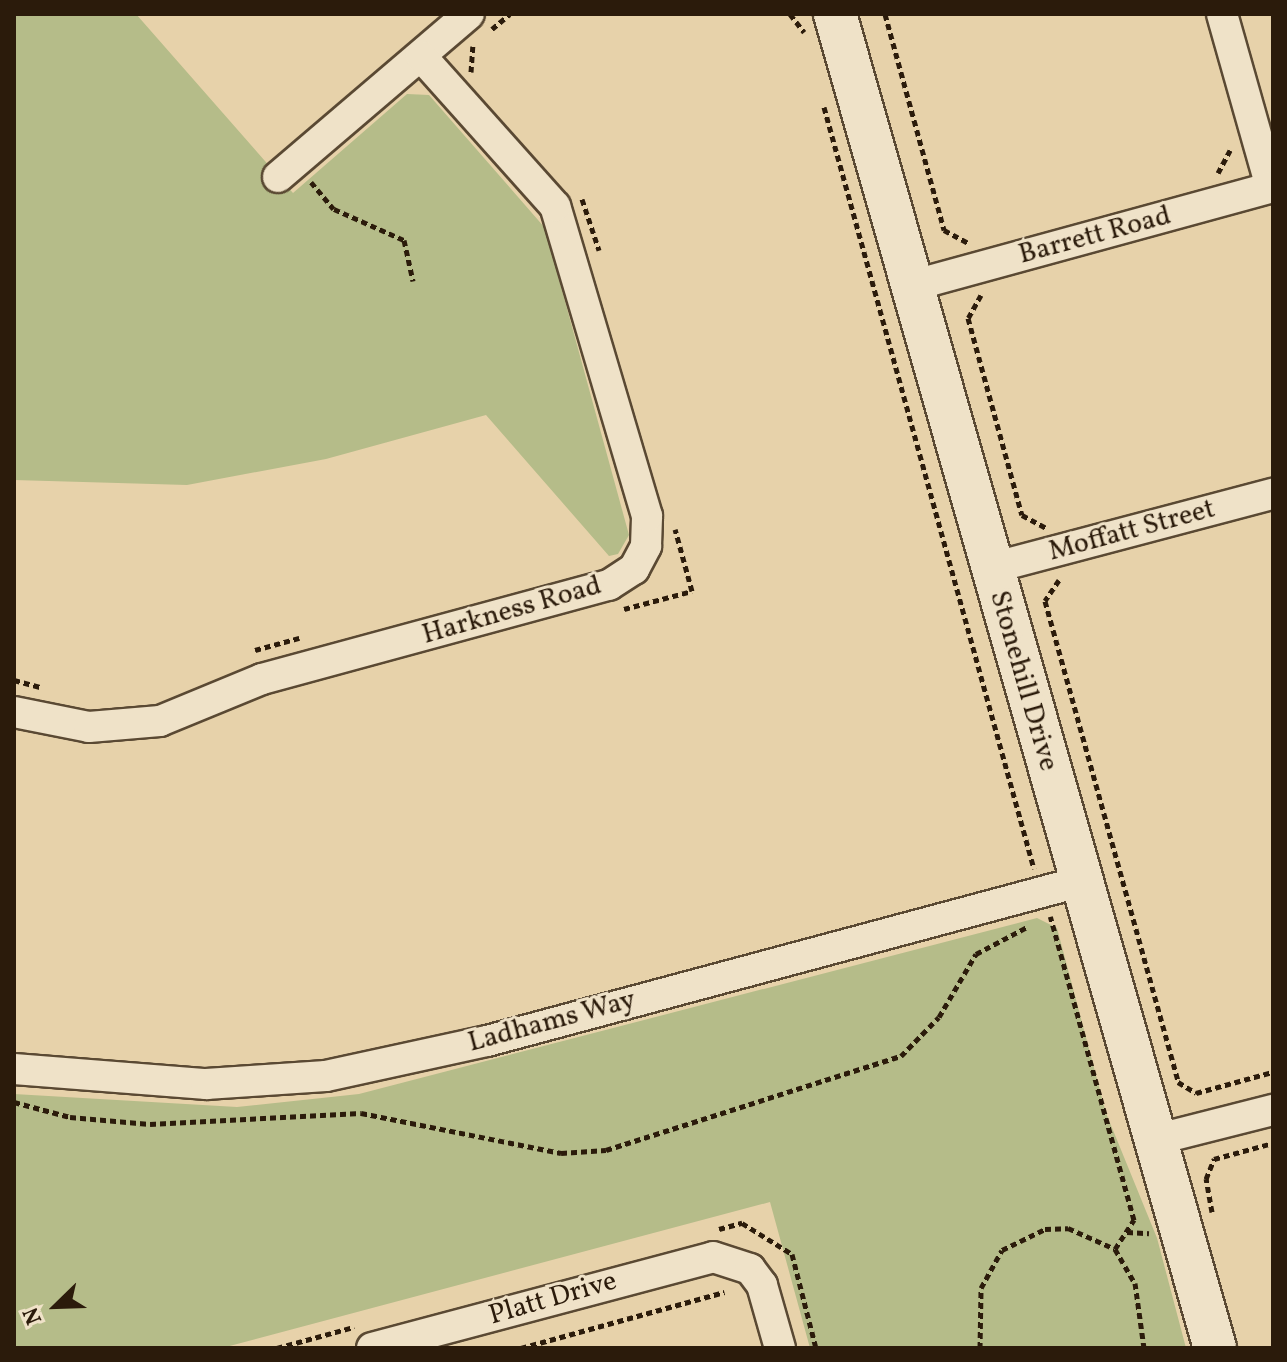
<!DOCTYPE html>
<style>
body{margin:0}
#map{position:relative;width:1287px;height:1362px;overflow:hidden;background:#e7d2aa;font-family:Vollkorn,serif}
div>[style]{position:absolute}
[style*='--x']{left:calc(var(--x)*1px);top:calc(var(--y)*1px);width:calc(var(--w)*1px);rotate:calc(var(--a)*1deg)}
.green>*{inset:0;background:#b5bc89}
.path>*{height:5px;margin-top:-2.5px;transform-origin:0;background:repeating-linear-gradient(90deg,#2b1b0b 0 6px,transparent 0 10px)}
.roads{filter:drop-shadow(2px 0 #5a4933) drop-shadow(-2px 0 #5a4933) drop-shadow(0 2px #5a4933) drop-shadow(0 -2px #5a4933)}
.street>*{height:30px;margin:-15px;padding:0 15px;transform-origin:15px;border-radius:15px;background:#efe2c8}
.secondary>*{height:42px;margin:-21px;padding:0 21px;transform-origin:21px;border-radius:21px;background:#efe2c8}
span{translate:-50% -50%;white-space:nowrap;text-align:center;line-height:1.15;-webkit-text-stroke:6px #efe2c8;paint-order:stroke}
.street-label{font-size:28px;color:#2b1b0b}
.frame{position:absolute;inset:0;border:16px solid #2b1b0b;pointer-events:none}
.north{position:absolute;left:16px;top:1266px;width:80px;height:80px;-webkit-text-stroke:6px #efe2c8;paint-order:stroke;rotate:247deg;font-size:22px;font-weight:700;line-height:32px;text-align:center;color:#2b1b0b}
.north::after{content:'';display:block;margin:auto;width:28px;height:36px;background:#2b1b0b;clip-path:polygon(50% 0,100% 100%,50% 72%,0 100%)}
</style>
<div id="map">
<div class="green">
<div style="clip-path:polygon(14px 14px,136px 14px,293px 193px,407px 94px,429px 95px,545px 228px,629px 535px,618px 554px,609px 556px,486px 415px,326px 459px,187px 485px,14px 480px)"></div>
<div style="clip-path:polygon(1037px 918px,1057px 928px,1106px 1113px,1157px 1238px,1186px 1348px,810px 1348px,770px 1202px,222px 1348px,14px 1348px,14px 1094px,237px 1107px,359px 1094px)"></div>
</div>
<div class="path">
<div style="--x:790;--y:14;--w:23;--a:52"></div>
<div style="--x:885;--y:14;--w:224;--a:74.7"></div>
<div style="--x:944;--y:230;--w:27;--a:28"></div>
<div style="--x:492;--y:29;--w:23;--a:-40"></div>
<div style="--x:471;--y:72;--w:26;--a:-86"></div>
<div style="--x:824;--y:107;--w:790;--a:74.59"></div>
<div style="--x:1218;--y:173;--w:26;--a:-62"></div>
<div style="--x:311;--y:182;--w:35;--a:50"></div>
<div style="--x:334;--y:209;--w:77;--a:23.9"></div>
<div style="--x:404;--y:240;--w:42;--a:77.6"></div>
<div style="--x:582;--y:199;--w:54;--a:71.6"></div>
<div style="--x:981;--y:295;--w:26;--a:119"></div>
<div style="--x:968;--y:318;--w:204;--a:74.7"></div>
<div style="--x:1022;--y:515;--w:27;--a:28"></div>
<div style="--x:1059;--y:580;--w:25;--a:124"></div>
<div style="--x:1045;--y:601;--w:499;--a:74.5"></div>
<div style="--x:1178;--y:1082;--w:21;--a:31"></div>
<div style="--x:1196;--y:1093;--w:80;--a:-15.3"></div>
<div style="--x:624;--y:609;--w:70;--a:-14.8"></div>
<div style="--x:692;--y:591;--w:64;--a:-105.3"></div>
<div style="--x:255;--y:650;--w:46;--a:-15.3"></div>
<div style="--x:14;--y:680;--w:28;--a:15"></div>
<div style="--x:14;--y:1102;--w:58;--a:15"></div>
<div style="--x:70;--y:1117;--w:80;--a:5"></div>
<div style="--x:150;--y:1124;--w:211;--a:-3"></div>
<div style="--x:361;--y:1113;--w:204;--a:11.3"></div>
<div style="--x:561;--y:1153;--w:45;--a:-3.8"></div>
<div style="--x:606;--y:1150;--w:310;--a:-17.7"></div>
<div style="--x:901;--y:1056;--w:54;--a:-45.7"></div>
<div style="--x:939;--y:1017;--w:73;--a:-59.6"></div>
<div style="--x:976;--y:954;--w:58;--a:-27.9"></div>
<div style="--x:1212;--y:1212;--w:34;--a:-100"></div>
<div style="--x:1206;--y:1179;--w:22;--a:-68"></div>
<div style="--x:1214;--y:1159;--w:61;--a:-15.2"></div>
<div style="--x:719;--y:1229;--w:24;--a:-15"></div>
<div style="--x:742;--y:1223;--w:59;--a:31.8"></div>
<div style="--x:792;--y:1254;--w:97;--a:75.7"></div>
<div style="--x:1127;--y:1232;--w:22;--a:3"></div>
<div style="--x:1115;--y:1249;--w:39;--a:60"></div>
<div style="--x:1135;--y:1283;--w:66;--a:82.1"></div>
<div style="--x:277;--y:1348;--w:80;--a:-15.3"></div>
<div style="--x:521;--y:1348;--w:211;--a:-15.4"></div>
<div style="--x:980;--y:1348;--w:60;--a:-89"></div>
<div style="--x:981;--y:1288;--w:43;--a:-61.1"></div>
<div style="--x:1002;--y:1250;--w:48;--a:-26"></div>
<div style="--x:1045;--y:1229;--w:23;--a:-2"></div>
<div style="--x:1068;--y:1228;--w:51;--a:24.1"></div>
<div style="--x:1115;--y:1249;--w:35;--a:-57"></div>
<div style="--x:1134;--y:1220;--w:315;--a:-105.4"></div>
</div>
<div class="roads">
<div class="street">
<div style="--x:1222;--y:14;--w:180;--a:74.2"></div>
<div style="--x:278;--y:177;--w:251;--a:-40.5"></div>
<div style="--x:918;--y:284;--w:368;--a:-15.3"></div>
<div style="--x:992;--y:568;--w:291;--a:-14.8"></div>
<div style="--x:14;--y:712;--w:76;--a:11.3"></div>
<div style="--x:89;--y:727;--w:71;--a:-4.8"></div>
<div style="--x:160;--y:721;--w:110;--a:-22.4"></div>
<div style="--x:262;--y:679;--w:360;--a:-15.2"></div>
<div style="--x:609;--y:585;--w:30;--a:-33"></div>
<div style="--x:634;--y:569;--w:26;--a:-62"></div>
<div style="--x:646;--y:546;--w:30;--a:-88"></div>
<div style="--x:647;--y:516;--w:323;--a:-106.5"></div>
<div style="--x:555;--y:206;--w:201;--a:-131.8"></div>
<div style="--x:14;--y:1069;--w:193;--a:4.5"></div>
<div style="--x:206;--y:1084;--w:120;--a:-3.8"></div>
<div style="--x:326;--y:1076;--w:165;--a:-12.3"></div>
<div style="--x:487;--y:1041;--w:613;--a:-15.03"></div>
<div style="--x:1158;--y:1139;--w:119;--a:-14.2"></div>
<div style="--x:372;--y:1348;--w:353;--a:-14.9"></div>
<div style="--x:713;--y:1257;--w:39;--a:18"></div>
<div style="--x:750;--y:1269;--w:20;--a:53"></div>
<div style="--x:762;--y:1285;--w:66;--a:74.1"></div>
</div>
<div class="secondary">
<div style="--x:835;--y:14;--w:1387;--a:74.1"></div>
</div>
</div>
<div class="street-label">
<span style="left:1095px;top:236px;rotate:-15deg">Barrett Road</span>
<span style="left:1132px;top:531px;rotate:-15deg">Moffatt Street</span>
<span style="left:512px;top:611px;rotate:-16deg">Harkness Road</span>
<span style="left:1023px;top:681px;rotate:74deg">Stonehill Drive</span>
<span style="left:552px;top:1022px;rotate:-15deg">Ladhams Way</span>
<span style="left:553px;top:1299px;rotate:-16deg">Platt Drive</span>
</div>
<div class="frame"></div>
<div class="north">N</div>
</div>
